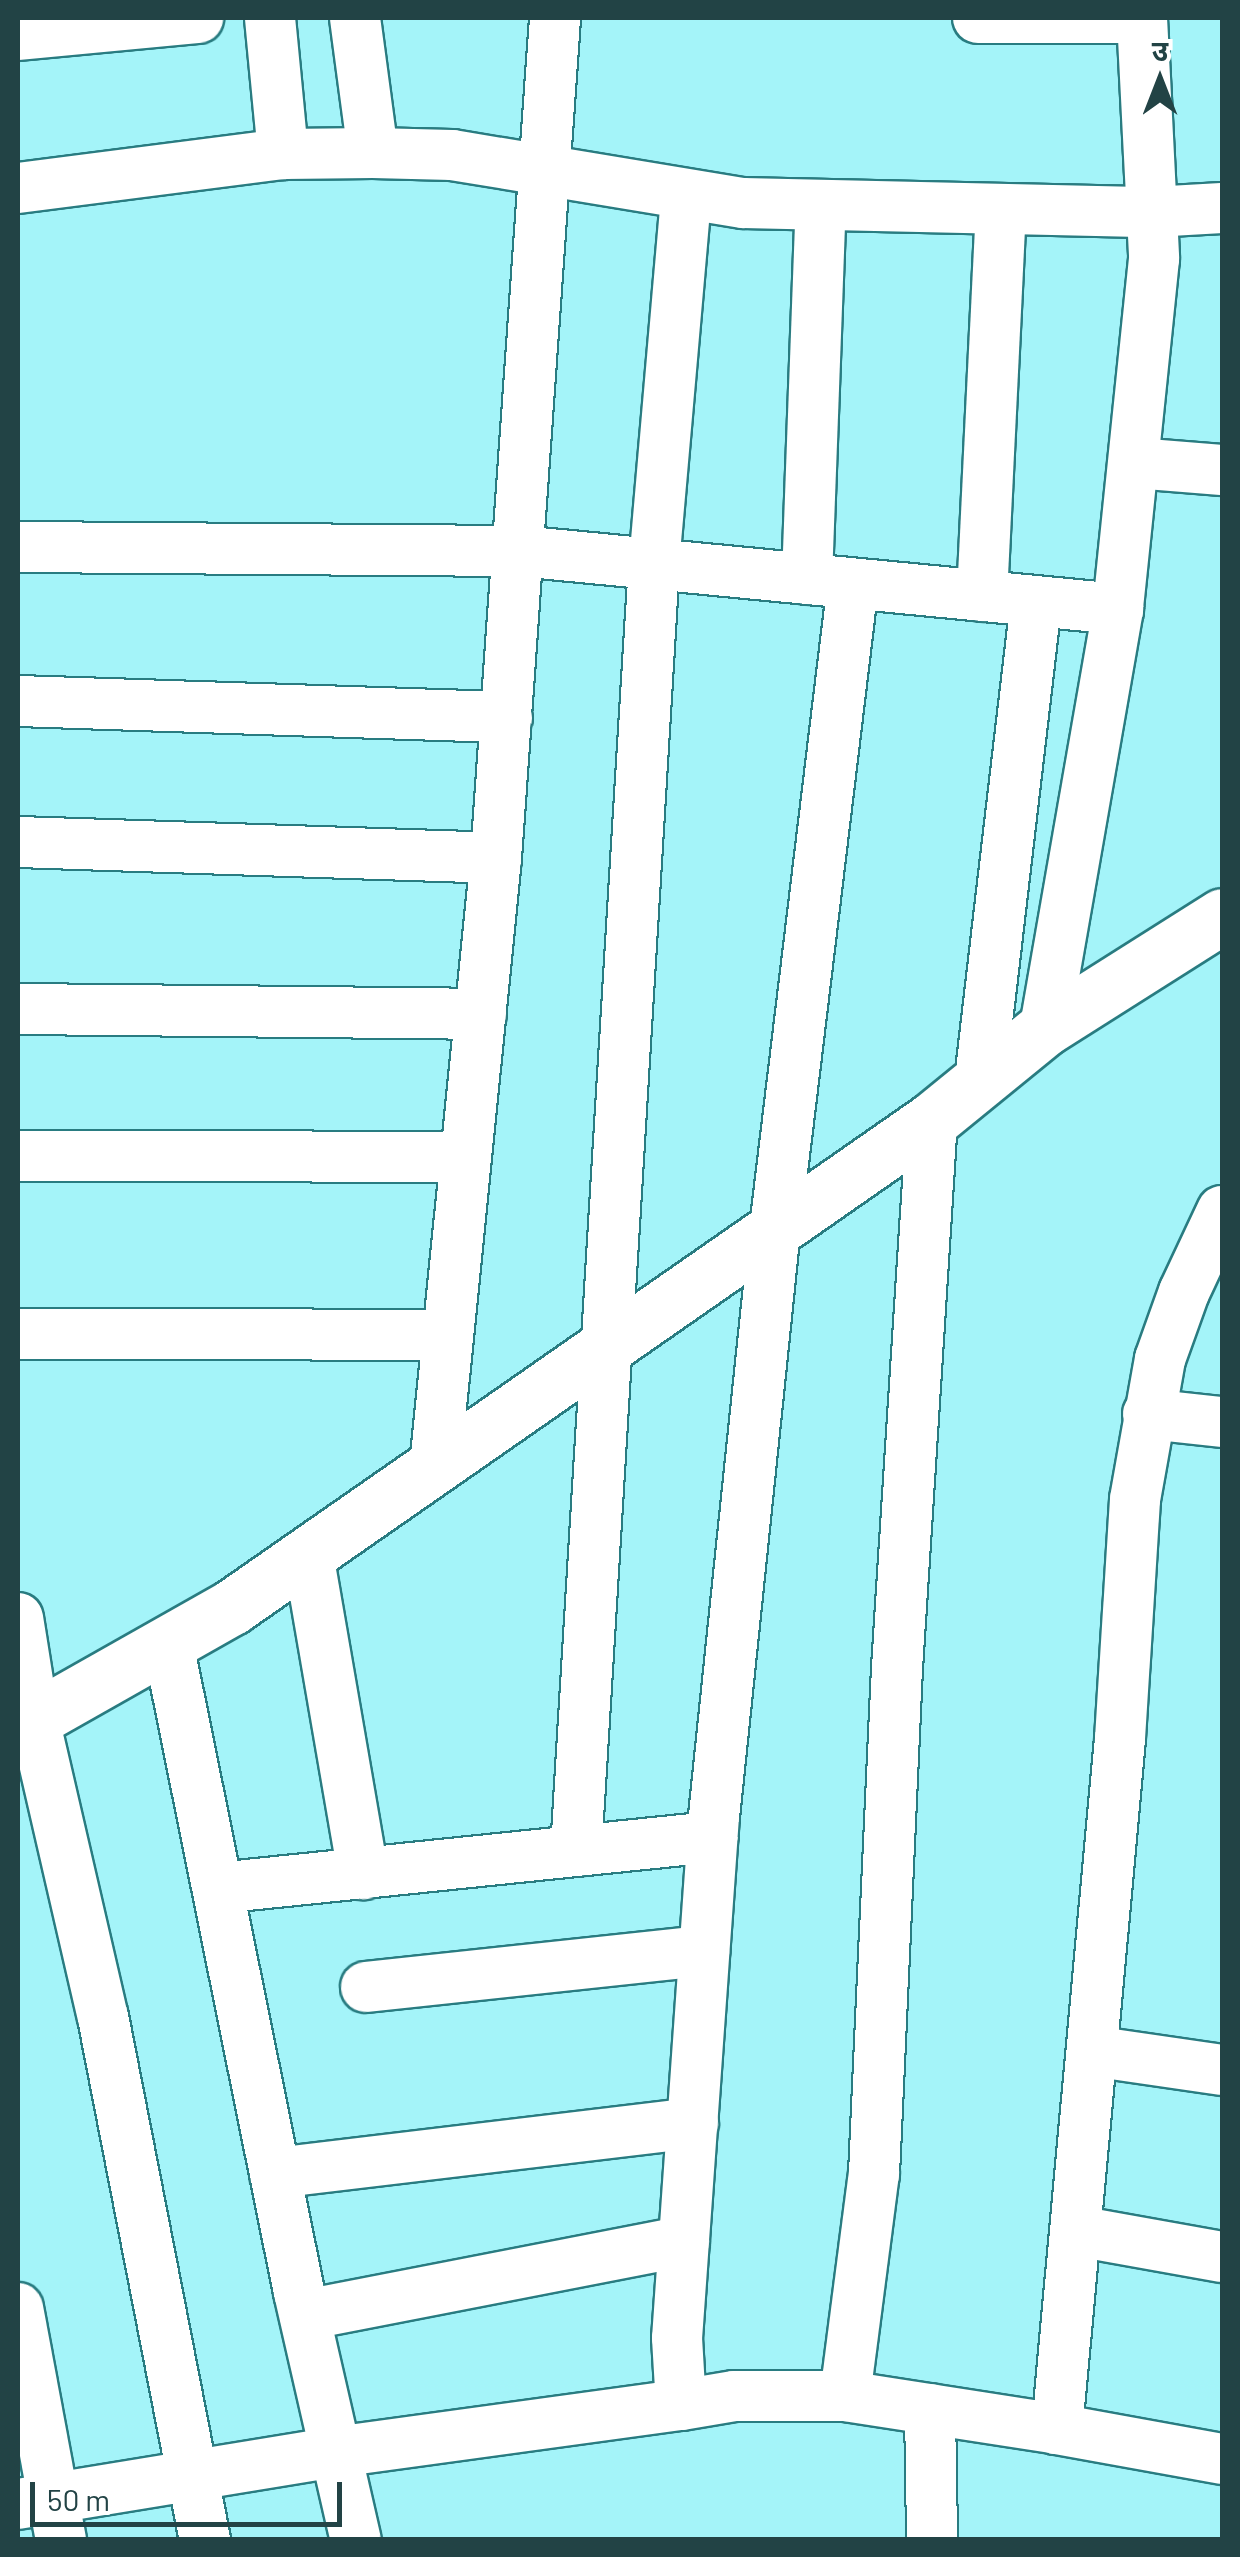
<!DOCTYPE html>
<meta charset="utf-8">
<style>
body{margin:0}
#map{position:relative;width:1240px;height:2557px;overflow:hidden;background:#a4f4f9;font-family:Barlow,"Noto Sans Devanagari",sans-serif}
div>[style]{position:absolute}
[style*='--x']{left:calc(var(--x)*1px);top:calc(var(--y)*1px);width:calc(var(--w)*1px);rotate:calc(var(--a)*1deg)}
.roads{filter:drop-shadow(2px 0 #297c81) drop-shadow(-2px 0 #297c81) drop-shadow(0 2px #297c81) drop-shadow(0 -2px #297c81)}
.minor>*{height:50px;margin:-25px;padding:0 25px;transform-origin:25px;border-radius:25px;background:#fff}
.tertiary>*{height:55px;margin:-27.5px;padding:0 27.5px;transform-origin:27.5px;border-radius:27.5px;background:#fff}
span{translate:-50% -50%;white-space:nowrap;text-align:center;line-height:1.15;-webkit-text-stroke:8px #fff;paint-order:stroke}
.frame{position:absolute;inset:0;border:20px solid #224345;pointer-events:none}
.north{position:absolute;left:1110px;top:30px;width:100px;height:100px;-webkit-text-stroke:8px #fff;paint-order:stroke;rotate:0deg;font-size:28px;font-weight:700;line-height:40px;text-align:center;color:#224345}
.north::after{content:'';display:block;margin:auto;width:35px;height:45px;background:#224345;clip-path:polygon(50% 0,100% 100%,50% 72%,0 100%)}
.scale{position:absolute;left:30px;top:2482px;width:312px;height:45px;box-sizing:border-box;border:5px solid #224345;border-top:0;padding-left:12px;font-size:30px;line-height:35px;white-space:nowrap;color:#224345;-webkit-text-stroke:8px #fff;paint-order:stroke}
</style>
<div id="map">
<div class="roads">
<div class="minor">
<div style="--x:270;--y:18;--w:137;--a:84.5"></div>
<div style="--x:355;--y:18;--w:136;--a:82.4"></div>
<div style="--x:978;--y:18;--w:164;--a:0"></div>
<div style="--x:1142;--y:18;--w:241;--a:87.1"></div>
<div style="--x:1154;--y:259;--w:352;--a:95.9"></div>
<div style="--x:1118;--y:609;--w:425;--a:99.9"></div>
<div style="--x:18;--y:35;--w:181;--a:-5.4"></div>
<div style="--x:18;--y:188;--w:267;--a:-7.3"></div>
<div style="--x:283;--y:154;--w:90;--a:-0.6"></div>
<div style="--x:373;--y:153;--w:79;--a:1.5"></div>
<div style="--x:452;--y:155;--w:295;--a:9.4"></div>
<div style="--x:743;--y:203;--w:409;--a:1.3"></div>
<div style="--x:1152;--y:212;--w:70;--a:-3.3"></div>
<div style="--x:1135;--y:463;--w:87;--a:4.6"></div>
<div style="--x:18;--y:547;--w:501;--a:0.46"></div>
<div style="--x:519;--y:551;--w:602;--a:5.53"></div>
<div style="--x:807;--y:579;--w:374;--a:-87.9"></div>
<div style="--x:853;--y:584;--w:650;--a:96.9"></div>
<div style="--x:775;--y:1229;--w:590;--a:95.93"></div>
<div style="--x:714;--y:1816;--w:523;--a:94.05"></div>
<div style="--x:677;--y:2338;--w:67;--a:86.6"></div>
<div style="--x:681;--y:2405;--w:54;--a:-9.6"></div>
<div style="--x:734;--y:2396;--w:111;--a:0"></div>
<div style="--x:845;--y:2396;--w:215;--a:8.8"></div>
<div style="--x:982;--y:596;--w:386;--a:-87.2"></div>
<div style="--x:18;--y:701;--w:489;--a:1.9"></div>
<div style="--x:18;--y:842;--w:478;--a:1.9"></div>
<div style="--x:18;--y:1009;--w:463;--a:0.6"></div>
<div style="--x:980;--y:1080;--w:482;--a:-83.3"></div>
<div style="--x:18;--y:1156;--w:448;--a:0.1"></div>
<div style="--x:1222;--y:1211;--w:89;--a:115.1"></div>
<div style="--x:1184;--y:1292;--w:71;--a:109.7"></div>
<div style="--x:1160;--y:1359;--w:143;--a:100.1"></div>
<div style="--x:1135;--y:1500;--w:239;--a:93.6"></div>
<div style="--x:1120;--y:1739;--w:693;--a:95.22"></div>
<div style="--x:1057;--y:2429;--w:168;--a:10.3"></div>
<div style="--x:18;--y:1334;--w:430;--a:0.1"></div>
<div style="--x:1148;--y:1414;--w:74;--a:6.2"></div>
<div style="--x:435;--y:1466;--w:611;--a:-84.27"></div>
<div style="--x:496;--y:858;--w:842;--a:-85.98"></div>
<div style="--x:308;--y:1554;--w:325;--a:80.2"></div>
<div style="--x:18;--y:1618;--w:102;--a:81"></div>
<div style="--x:34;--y:1719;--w:306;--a:77"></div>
<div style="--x:103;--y:2017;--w:533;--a:78.96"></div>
<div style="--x:168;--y:1644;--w:661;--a:78.57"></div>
<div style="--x:299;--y:2292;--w:254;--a:77.1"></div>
<div style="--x:576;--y:1851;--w:1289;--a:-86.53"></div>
<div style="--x:654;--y:564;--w:369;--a:-85"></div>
<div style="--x:218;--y:1888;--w:497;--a:-5.9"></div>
<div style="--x:366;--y:1987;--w:340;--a:-6.1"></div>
<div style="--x:1092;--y:2051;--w:131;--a:8.3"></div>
<div style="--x:275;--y:2173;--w:421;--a:-6.8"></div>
<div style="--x:1077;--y:2231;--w:147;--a:10.2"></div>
<div style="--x:18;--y:2308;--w:236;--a:79.5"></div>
<div style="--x:305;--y:2315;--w:386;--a:-11"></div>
<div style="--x:845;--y:2396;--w:224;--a:-82.6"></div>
<div style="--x:874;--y:2174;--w:507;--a:-87.4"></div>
<div style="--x:897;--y:1668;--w:549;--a:-86.35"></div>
<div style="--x:930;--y:2409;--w:131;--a:89.1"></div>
<div style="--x:18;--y:2504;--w:322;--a:-9.3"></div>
<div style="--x:336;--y:2452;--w:348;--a:-7.8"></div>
</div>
<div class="tertiary">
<div style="--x:18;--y:1728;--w:246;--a:-29.5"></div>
<div style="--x:232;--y:1607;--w:853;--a:-34.83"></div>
<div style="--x:932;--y:1120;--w:146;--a:-39.2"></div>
<div style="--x:1045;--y:1028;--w:209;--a:-32.3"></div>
</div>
</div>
<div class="frame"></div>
<div class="north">उ</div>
<div class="scale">50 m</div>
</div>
